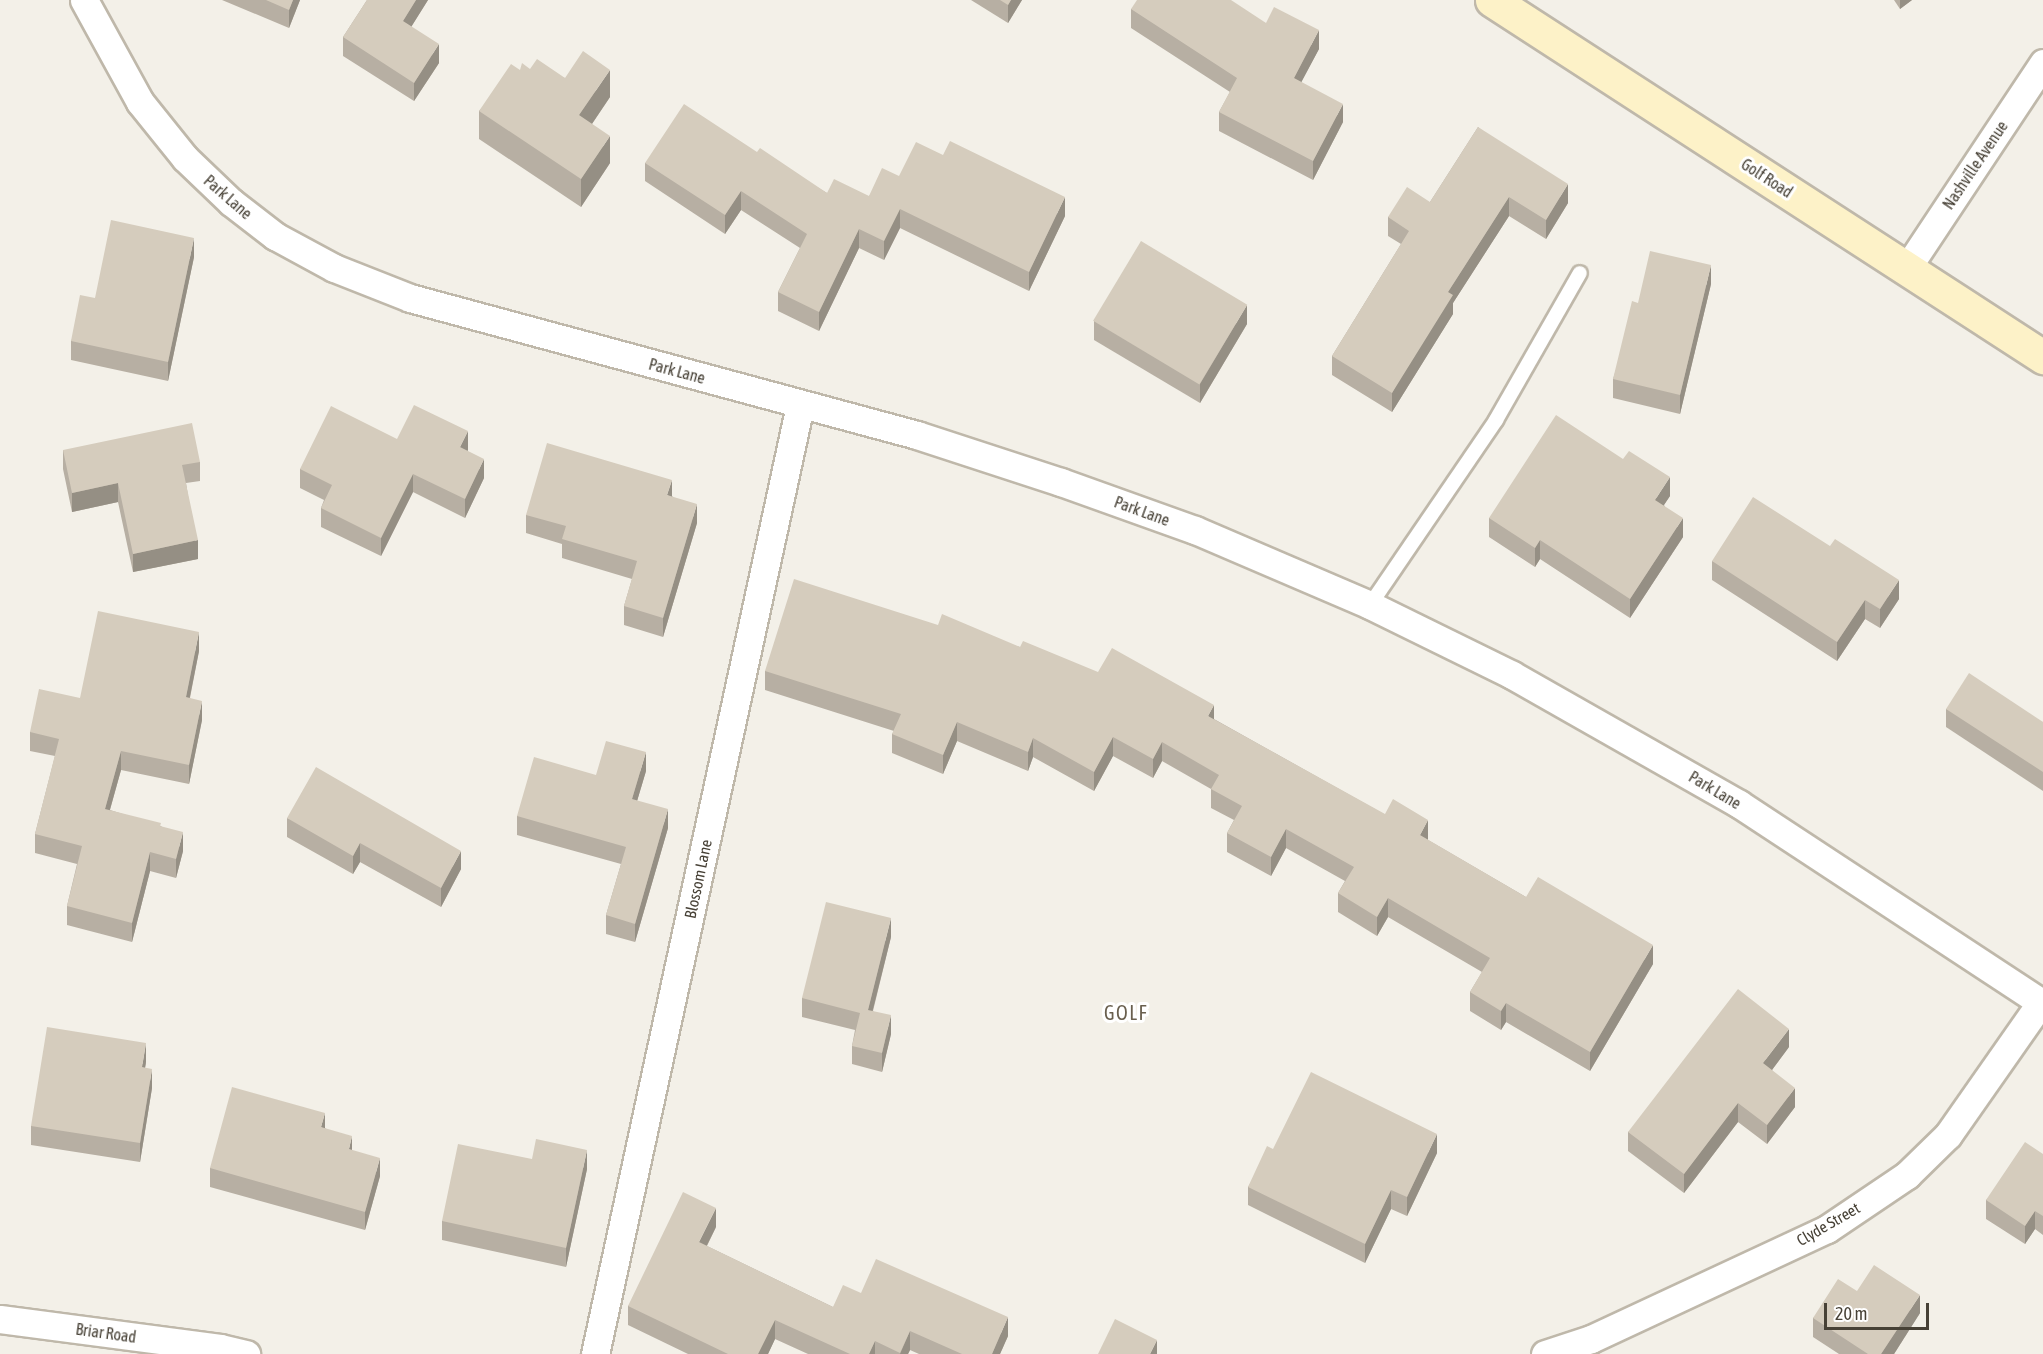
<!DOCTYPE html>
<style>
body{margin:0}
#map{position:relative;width:2043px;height:1354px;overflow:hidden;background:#f3f0e8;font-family:"Asap Condensed",sans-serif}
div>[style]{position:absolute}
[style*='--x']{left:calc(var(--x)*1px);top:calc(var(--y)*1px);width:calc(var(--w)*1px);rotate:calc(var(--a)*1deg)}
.roads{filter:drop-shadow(2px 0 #bfb8aa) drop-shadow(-2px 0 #bfb8aa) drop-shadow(0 2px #bfb8aa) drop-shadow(0 -2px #bfb8aa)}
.lane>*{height:14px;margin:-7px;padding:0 7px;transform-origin:7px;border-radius:7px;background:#fff}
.street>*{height:27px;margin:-13.5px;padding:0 13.5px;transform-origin:13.5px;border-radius:13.5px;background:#fff}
.secondary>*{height:33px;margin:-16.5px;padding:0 16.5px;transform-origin:16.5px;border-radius:16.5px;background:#fdf2c8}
.wall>*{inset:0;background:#b7afa3}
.shaded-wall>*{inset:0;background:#958f84}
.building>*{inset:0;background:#d5ccbd;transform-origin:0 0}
span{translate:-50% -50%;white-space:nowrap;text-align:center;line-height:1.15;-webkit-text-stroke:6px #fff;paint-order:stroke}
.street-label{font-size:16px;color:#474136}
.quarter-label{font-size:20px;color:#695f4e;letter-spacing:1.5px}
.scale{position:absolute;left:1824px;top:1303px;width:105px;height:27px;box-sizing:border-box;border:3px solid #474136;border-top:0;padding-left:8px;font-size:18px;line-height:21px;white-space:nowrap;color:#474136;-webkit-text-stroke:4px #fff;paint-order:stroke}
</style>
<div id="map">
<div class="roads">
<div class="lane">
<div style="--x:1370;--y:605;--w:224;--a:-55.7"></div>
<div style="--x:1496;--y:420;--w:169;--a:-60.3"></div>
</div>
<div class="street">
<div style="--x:84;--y:0;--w:116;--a:61.2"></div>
<div style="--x:140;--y:102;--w:72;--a:51.2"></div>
<div style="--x:185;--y:158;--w:64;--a:43.7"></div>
<div style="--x:231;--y:202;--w:56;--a:37.7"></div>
<div style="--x:275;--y:236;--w:67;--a:28.5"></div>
<div style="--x:334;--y:268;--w:82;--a:21.5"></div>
<div style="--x:410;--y:298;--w:525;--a:15.12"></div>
<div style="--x:917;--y:435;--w:151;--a:18.1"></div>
<div style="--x:1061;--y:482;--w:142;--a:19.7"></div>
<div style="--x:1195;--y:530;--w:190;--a:23.2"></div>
<div style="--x:1370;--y:605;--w:158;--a:26.2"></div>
<div style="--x:1512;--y:675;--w:261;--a:29.6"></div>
<div style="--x:1739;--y:804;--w:364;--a:33.3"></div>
<div style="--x:1907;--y:268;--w:246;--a:-56.4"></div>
<div style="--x:0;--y:1319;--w:222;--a:7.5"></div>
<div style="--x:220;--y:1348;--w:27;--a:13"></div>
<div style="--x:595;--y:1354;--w:971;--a:-77.81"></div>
<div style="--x:1545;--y:1354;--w:48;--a:-18.1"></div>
<div style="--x:1591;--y:1339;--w:260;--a:-25"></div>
<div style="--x:1827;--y:1229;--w:97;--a:-34"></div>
<div style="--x:1907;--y:1175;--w:57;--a:-44.3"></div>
<div style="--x:1948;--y:1135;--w:162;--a:-55"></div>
</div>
<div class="secondary">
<div style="--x:1492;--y:0;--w:657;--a:32.94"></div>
</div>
</div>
<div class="wall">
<div style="clip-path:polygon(222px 0,300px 0,289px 28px)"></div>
<div style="clip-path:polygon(367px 0,428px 0,411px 27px,439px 63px,414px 101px,343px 56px,343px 37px)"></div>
<div style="clip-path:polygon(971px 0,1022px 0,1008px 23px)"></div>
<div style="clip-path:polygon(1894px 0,1912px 0,1900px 9px)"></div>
<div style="clip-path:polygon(1131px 9px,1266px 23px,1319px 49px,1301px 82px,1343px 122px,1313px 180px,1219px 131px,1219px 112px,1230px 92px,1131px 28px)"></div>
<div style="clip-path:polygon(530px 69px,565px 78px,610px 97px,592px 124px,610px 163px,581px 207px,479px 139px,479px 111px,520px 70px)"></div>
<div style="clip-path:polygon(1478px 127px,1568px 203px,1546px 239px,1509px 216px,1453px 303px,1453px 314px,1392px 412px,1332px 375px,1332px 356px,1401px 244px,1388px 236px,1388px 217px,1430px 202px)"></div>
<div style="clip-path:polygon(757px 152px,827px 193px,869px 196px,899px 176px,1065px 216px,1029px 291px,900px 228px,884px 260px,859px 248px,819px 331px,778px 311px,778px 292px,800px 248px,741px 210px,725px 234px,645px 181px,645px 163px)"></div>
<div style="clip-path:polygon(194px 257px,168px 381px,71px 360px,71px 341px,95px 298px)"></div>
<div style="clip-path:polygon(1711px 284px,1680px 414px,1613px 398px,1613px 379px,1638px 303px)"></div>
<div style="clip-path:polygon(1094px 321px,1247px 324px,1200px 403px,1094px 340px)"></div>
<div style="clip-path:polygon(397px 439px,468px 450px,467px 451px,484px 478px,465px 518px,413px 492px,381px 556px,321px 527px,321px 508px,324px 500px,300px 488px,300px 469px)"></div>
<div style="clip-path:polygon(63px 450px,200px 462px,200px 481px,186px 483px,198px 559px,133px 572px,118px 502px,72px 512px,63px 469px)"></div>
<div style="clip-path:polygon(672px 496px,697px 523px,663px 637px,624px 625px,624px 606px,632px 579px,562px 558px,562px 544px,526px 533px,526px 515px)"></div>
<div style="clip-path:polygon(1670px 496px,1664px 505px,1683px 537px,1630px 618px,1540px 559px,1535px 567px,1489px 537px,1489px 518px)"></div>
<div style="clip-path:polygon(1712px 561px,1899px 599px,1880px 628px,1865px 619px,1837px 661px,1712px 580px)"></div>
<div style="clip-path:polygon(938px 625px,1020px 647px,1214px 719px,1428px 839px,1428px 840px,1526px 897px,1653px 964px,1590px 1071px,1506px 1022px,1501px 1030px,1470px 1011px,1470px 992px,1482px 972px,1388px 917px,1377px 936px,1338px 912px,1338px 893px,1345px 881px,1286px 848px,1271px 876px,1227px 852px,1227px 833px,1234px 820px,1211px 808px,1211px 789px,1162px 761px,1153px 778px,1113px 756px,1094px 791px,1033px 757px,1028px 771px,957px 741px,943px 774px,892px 753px,892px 734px,894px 731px,765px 690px,765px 671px)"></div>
<div style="clip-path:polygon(199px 651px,190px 698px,202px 720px,189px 784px,121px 770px,110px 810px,161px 826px,183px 851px,176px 878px,150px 871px,132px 942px,67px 925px,67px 906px,77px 864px,35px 853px,35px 834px,55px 756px,30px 751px,30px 732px,80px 698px)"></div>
<div style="clip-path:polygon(1946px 709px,2043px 722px,2043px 791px,1946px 727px)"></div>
<div style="clip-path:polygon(646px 771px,637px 801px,668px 828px,635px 942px,606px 934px,606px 915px,621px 864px,517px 835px,517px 816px,596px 775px)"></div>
<div style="clip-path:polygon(287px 818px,461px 869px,441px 907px,360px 862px,353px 874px,287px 837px)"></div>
<div style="clip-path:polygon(891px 937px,873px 1011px,891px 1034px,882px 1072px,852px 1064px,852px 1046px,855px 1030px,802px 1017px,802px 998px)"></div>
<div style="clip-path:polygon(1789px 1047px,1772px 1070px,1795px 1107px,1767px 1144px,1738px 1122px,1684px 1193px,1628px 1151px,1628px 1132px)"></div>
<div style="clip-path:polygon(146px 1062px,145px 1068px,152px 1088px,140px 1162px,31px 1145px,31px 1126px)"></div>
<div style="clip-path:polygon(325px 1128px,352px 1150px,380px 1176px,365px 1230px,210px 1187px,210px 1168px)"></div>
<div style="clip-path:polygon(1273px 1149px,1437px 1153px,1407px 1216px,1391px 1209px,1365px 1263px,1248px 1205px,1248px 1187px)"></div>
<div style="clip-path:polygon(2043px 1154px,2043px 1235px,2035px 1229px,2025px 1244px,1986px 1219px,1986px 1200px)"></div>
<div style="clip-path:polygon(532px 1159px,587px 1169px,566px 1267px,442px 1240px,442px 1221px)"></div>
<div style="clip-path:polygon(716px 1227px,707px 1246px,833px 1307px,861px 1293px,1008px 1336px,1000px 1354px,919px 1354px,910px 1350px,908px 1354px,808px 1354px,775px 1339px,768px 1354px,688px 1354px,628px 1325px,628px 1306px)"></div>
<div style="clip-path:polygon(1857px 1291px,1920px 1313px,1894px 1354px,1839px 1354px,1813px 1337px,1813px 1318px)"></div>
</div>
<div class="shaded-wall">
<div style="clip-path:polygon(293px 0,300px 0,289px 28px,289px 10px)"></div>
<div style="clip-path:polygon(416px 0,428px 0,403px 40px,403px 21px)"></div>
<div style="clip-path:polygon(1011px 0,1022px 0,1008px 23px,1008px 5px)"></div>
<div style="clip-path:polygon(1900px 0,1912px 0,1900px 9px)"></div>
<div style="clip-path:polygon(1319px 30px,1319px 49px,1294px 96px,1294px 78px)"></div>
<div style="clip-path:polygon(439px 44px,439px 63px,414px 101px,414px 83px)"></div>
<div style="clip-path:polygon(610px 70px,610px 97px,579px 143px,579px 115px)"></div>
<div style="clip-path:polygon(1343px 104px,1343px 122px,1313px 180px,1313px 161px)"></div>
<div style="clip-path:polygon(610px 136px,610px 163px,581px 207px,581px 179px)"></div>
<div style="clip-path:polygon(1568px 184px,1568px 203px,1546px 239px,1546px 220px)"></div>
<div style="clip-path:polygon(741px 191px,741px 210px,725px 234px,725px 215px)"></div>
<div style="clip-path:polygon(1065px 197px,1065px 216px,1029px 291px,1029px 272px)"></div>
<div style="clip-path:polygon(1509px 197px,1509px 216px,1453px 303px,1453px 314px,1392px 412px,1392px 393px,1448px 292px)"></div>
<div style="clip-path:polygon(900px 209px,900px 228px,884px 260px,884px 241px)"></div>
<div style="clip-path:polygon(859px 229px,859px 248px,819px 331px,819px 312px)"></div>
<div style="clip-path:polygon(194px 238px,194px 257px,168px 381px,168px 362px)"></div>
<div style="clip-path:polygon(1711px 265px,1711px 284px,1680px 414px,1680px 395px)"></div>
<div style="clip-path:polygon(1247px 305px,1247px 324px,1200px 403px,1200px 384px)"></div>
<div style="clip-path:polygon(468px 431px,468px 450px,460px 466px,460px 447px)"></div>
<div style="clip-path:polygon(484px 459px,484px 478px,465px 518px,465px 499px)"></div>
<div style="clip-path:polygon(413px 474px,413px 492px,381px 556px,381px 538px)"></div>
<div style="clip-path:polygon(1670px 477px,1670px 496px,1655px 518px,1655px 500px)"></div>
<div style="clip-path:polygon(672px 480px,672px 498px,667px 495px)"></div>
<div style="clip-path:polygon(118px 483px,118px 502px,72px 512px,72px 493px)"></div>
<div style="clip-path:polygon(697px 504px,697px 523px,663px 637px,663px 618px)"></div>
<div style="clip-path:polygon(1683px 518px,1683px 537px,1630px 618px,1630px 599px)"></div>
<div style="clip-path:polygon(198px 540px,198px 559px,133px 572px,133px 554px)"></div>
<div style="clip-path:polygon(1540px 540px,1540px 559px,1535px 567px,1535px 548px)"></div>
<div style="clip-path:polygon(1899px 580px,1899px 599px,1880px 628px,1880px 609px)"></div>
<div style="clip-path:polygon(1865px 600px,1865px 619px,1837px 661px,1837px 642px)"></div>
<div style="clip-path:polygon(199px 632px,199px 651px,186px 716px,186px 697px)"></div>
<div style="clip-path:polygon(202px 701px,202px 720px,189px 784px,189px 765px)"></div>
<div style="clip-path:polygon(1214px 705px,1214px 724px,1208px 716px)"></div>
<div style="clip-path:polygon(957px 722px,957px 741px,943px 774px,943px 755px)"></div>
<div style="clip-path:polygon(1113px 737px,1113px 756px,1094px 791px,1094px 772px)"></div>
<div style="clip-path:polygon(1033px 738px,1033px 757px,1028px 771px,1028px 752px)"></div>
<div style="clip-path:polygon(1162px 742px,1162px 761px,1153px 778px,1153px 759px)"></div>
<div style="clip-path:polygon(121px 751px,121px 770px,105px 827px,105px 809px)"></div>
<div style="clip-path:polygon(646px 752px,646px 771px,632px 818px,632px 799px)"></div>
<div style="clip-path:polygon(668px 809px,668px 828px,635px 942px,635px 924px)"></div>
<div style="clip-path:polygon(1428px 820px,1428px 839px,1420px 854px,1420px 835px)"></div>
<div style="clip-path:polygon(1286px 829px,1286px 848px,1271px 876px,1271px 857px)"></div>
<div style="clip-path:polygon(183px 832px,183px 851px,176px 878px,176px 859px)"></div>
<div style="clip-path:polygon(360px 843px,360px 862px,353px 874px,353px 856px)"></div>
<div style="clip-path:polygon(461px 851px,461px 869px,441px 907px,441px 888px)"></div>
<div style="clip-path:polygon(150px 852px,150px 871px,132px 942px,132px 923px)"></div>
<div style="clip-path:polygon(1388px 898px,1388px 917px,1377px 936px,1377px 917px)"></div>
<div style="clip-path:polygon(891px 918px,891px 937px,868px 1029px,868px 1010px)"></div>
<div style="clip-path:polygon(1653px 945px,1653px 964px,1590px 1071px,1590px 1052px)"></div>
<div style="clip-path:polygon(1506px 1003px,1506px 1022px,1501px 1030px,1501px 1011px)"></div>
<div style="clip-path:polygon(891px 1015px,891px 1034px,882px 1072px,882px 1053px)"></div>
<div style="clip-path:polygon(1789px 1029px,1789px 1047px,1763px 1082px,1763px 1063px)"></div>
<div style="clip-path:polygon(146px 1043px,146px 1062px,142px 1086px,142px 1067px)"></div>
<div style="clip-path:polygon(152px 1069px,152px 1088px,140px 1162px,140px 1143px)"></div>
<div style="clip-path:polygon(1795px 1088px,1795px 1107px,1767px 1144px,1767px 1125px)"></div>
<div style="clip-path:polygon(1738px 1103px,1738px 1122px,1684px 1193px,1684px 1174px)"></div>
<div style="clip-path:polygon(325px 1113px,325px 1132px,321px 1127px)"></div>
<div style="clip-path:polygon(1437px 1134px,1437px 1153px,1407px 1216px,1407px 1197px)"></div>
<div style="clip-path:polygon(352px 1136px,352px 1155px,349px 1149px)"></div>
<div style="clip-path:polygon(587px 1150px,587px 1169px,566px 1267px,566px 1248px)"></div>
<div style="clip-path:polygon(380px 1158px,380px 1176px,365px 1230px,365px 1212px)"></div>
<div style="clip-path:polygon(1391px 1190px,1391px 1209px,1365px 1263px,1365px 1244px)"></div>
<div style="clip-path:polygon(716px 1208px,716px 1227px,699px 1261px,699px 1242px)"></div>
<div style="clip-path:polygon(2035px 1211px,2035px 1229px,2025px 1244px,2025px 1226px)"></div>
<div style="clip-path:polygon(1920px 1295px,1920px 1313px,1894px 1354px,1881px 1354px)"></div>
<div style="clip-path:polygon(1008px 1317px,1008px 1336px,1000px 1354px,992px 1354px)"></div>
<div style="clip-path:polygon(775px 1320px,775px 1339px,768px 1354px,758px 1354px)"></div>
<div style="clip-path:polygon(910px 1331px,910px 1350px,908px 1354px,900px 1354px)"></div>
<div style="clip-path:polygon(1157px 1340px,1157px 1354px,1150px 1354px)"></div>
<div style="clip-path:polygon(875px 1341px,875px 1354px,869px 1354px)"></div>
</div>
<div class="building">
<div style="clip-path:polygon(266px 0,293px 0,289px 10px)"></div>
<div style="clip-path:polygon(367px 0,416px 0,403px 21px,439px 44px,414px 83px,343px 37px)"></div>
<div style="clip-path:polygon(1000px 0,1011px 0,1008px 5px)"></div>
<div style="clip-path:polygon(1137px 0,1231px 0,1266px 23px,1274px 7px,1319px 30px,1294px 78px,1343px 104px,1313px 161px,1219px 112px,1237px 78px,1131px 9px)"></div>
<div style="clip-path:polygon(583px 51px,610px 70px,579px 115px,610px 136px,581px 179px,479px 111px,511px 64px,520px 70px,522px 63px,530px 69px,537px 59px,565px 78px)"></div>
<div style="clip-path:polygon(684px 104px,757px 152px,760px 148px,827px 193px,834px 179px,869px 196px,882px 168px,899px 176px,916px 142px,943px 155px,950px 141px,1065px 197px,1029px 272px,900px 209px,884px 241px,859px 229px,819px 312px,778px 292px,807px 234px,741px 191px,725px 215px,645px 163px)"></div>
<div style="clip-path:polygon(1478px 127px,1568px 184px,1546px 220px,1509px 197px,1448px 292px,1453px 295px,1392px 393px,1332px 356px,1409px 231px,1388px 217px,1407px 187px,1430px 202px)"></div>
<div style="clip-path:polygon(111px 220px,194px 238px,168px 362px,71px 341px,80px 295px,95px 298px)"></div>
<div style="left:1141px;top:241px;width:124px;height:93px;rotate:31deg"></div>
<div style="clip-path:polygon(1650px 251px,1711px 265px,1680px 395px,1613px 379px,1632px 301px,1638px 303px)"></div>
<div style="clip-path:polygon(414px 405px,468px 431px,460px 447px,484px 459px,465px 499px,413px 474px,381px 538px,321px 508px,332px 485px,300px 469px,331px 406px,397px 439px)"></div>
<div style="clip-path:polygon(1556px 415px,1623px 459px,1629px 451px,1670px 477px,1655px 500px,1683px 518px,1630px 599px,1540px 540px,1535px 548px,1489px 518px)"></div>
<div style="clip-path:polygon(192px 423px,200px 462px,182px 465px,198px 540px,133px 554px,118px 483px,72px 493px,63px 450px)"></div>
<div style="clip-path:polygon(547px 443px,672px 480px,667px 495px,697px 504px,663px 618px,624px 606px,637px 561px,562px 539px,566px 526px,526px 515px)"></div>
<div style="clip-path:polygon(1753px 497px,1830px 546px,1835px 539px,1899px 580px,1880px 609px,1865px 600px,1837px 642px,1712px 561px)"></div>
<div style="clip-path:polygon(794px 579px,938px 625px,942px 614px,1020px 647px,1023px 641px,1098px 672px,1112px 648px,1214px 705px,1208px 716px,1385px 814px,1393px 799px,1428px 820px,1420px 835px,1526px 897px,1538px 877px,1653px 945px,1590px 1052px,1506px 1003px,1501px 1011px,1470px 992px,1490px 958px,1388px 898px,1377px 917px,1338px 893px,1354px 867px,1286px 829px,1271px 857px,1227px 833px,1242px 806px,1211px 789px,1219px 775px,1162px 742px,1153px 759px,1113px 737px,1094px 772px,1033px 738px,1028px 752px,957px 722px,943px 755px,892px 734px,901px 714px,765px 671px)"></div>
<div style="clip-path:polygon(98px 611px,199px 632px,186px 697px,202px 701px,189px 765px,121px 751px,105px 809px,161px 823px,160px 826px,183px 832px,176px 859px,150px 852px,132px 923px,67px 906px,82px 846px,35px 834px,59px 739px,30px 732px,39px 689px,80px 698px)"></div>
<div style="clip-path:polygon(1969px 673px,2043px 722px,2043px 772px,1946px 709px)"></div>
<div style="clip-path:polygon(606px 741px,646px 752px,632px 799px,668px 809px,635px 924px,606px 915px,626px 847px,517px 816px,534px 757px,596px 775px)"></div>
<div style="clip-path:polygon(316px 767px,461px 851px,441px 888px,360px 843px,353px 856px,287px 818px)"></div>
<div style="clip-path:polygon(826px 902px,891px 918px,868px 1010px,891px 1015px,882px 1053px,852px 1046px,860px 1013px,802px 998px)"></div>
<div style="clip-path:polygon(1738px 989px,1789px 1029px,1763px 1063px,1795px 1088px,1767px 1125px,1738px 1103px,1684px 1174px,1628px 1132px)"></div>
<div style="clip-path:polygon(47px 1027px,146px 1043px,142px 1067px,152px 1069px,140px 1143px,31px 1126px)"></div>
<div style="clip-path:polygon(1311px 1072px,1437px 1134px,1407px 1197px,1391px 1190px,1365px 1244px,1248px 1187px,1267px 1146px,1273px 1149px)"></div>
<div style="clip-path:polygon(232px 1087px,325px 1113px,321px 1127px,352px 1136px,349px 1149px,380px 1158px,365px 1212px,210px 1168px)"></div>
<div style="clip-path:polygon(536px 1139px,587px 1150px,566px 1248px,442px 1221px,458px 1144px,532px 1159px)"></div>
<div style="clip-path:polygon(2025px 1142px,2043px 1154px,2043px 1216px,2035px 1211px,2025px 1226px,1986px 1200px)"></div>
<div style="clip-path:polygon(683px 1192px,716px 1208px,699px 1242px,833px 1307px,843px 1285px,861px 1293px,876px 1259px,1008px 1317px,992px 1354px,962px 1354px,910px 1331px,900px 1353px,875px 1341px,869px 1354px,850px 1354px,775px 1320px,758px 1354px,728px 1354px,628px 1306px)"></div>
<div style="clip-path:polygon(1874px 1265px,1920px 1295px,1881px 1354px,1868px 1354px,1813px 1318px,1838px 1279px,1857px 1291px)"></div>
<div style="clip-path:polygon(1115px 1319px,1157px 1340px,1150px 1354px,1098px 1354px)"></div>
</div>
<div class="street-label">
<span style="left:1975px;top:165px;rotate:-56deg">Nashville Avenue</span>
<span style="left:1767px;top:178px;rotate:33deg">Golf Road</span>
<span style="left:228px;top:197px;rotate:41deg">Park Lane</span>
<span style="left:677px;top:371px;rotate:15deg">Park Lane</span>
<span style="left:1142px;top:511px;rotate:20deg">Park Lane</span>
<span style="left:1715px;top:790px;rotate:31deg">Park Lane</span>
<span style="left:698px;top:879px;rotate:-78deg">Blossom Lane</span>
<span style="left:1828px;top:1224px;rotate:-30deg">Clyde Street</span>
<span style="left:106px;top:1333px;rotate:8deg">Briar Road</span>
</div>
<div class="quarter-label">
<span style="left:1126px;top:1012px">GOLF</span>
</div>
<div class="scale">20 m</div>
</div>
